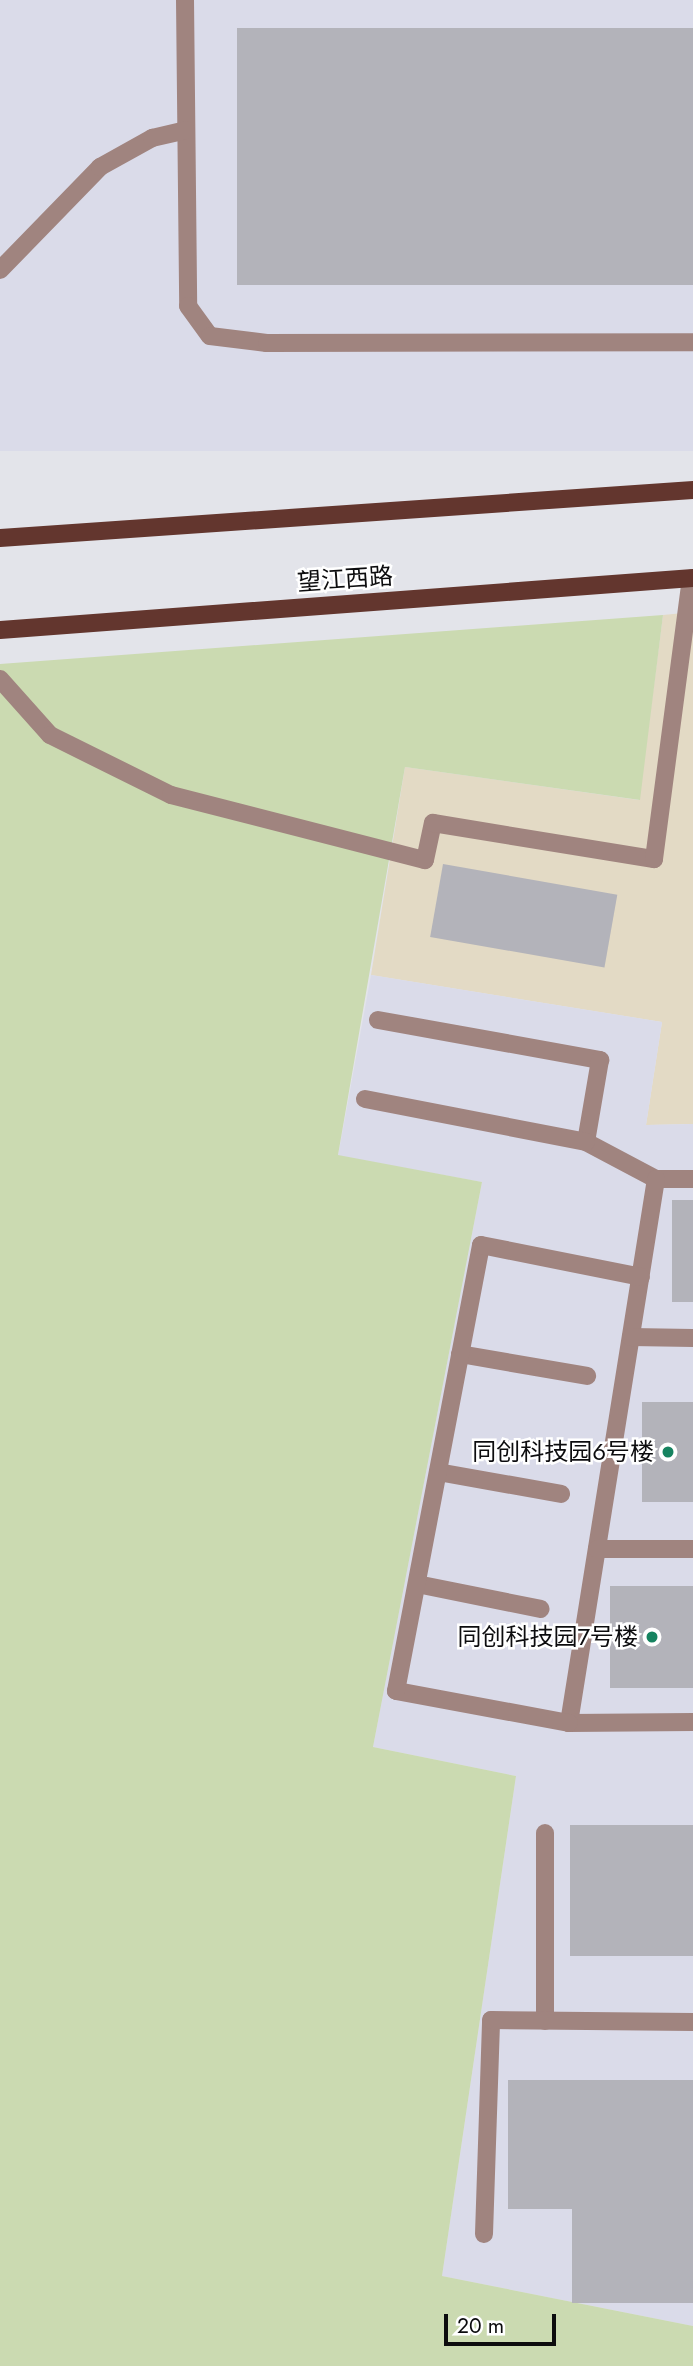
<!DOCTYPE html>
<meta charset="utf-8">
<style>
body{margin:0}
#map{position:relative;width:693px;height:2366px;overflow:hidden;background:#e3e4ea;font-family:Jost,"Noto Sans SC",sans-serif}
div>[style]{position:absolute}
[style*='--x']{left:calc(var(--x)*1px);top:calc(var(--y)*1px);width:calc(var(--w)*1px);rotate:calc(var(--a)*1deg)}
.commercial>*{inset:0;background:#e3dac5}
.built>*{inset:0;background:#dadbe9;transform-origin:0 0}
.green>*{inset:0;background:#cbdab1}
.building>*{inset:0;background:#b3b3ba;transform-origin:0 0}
.minor>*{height:18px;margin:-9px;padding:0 9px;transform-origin:9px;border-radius:9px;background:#a0847f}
.major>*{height:18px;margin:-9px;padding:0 9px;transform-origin:9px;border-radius:9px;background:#63362e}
.dots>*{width:19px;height:19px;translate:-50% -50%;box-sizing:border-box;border:4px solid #fff;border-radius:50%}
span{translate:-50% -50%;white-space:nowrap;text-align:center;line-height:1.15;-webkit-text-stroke:5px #fff;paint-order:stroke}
.street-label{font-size:24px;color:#0c0c0e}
.poi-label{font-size:24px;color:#0c0c0e}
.right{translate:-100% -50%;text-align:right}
.scale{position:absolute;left:444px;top:2314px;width:112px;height:32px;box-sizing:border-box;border:4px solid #0c0c0e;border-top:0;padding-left:9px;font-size:21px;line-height:24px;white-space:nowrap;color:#0c0c0e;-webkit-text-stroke:5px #fff;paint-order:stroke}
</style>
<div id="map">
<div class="commercial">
<div style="clip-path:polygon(693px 612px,693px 1124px,646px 1125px,662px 1022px,371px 975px,405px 767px,639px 800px,663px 615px)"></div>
</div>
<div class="built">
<div style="left:0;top:0;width:693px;height:451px"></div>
<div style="clip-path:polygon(371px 975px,662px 1022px,646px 1125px,693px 1124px,693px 2326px,442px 2276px,516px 1776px,373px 1747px,482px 1182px,338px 1156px)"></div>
</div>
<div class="green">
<div style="clip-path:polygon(663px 615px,640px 800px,405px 767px,338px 1155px,482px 1182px,373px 1747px,516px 1776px,442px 2276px,693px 2326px,693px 2366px,0 2366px,0 664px)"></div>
</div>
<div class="building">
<div style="left:693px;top:28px;width:257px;height:456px;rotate:90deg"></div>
<div style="left:443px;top:864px;width:177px;height:74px;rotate:10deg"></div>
<div style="left:672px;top:1200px;width:21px;height:102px"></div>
<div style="left:642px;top:1402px;width:51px;height:100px"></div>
<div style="left:610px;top:1586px;width:83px;height:102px"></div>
<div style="left:693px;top:1825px;width:131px;height:123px;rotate:90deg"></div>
<div style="clip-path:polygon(508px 2080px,693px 2080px,693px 2303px,572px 2303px,572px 2209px,508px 2209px)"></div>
</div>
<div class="minor">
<div style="--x:185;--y:0;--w:306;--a:89.4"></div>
<div style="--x:188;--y:306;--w:37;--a:54"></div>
<div style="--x:210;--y:336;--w:57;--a:7"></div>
<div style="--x:267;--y:343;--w:426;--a:-0.1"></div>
<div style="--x:0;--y:270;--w:144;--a:-45.8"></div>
<div style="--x:100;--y:167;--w:60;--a:-29.1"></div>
<div style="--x:152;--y:138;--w:35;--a:-13"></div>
<div style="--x:0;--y:679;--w:75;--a:48.2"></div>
<div style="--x:50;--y:735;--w:135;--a:26.4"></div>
<div style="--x:171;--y:795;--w:262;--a:14.4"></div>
<div style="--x:425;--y:860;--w:38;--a:-78"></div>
<div style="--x:433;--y:823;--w:224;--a:9.3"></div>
<div style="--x:654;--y:859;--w:283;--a:-82.5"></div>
<div style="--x:378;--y:1020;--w:226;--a:10.2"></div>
<div style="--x:600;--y:1060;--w:83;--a:99.7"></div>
<div style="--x:586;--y:1142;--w:79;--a:27.9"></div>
<div style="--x:365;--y:1099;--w:225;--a:11"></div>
<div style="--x:693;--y:1179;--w:37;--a:180"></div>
<div style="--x:656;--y:1179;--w:551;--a:99.09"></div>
<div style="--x:569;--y:1723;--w:124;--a:-0.5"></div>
<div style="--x:631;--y:1337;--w:62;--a:0.9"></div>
<div style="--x:460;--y:1354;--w:129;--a:9.8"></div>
<div style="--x:438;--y:1472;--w:125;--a:10.1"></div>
<div style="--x:597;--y:1549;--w:96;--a:0"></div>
<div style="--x:417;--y:1584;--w:126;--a:11.4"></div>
<div style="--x:569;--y:1723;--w:176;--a:-169.5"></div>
<div style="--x:396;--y:1691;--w:454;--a:-79.2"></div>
<div style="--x:481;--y:1245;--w:163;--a:11.3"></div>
<div style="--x:545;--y:1833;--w:188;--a:90"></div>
<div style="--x:484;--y:2234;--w:214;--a:-88.1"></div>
<div style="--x:491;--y:2020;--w:202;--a:0.6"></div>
</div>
<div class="major">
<div style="--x:0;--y:538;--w:695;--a:-3.96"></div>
<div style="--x:0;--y:630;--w:695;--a:-4.29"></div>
</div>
<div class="dots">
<div style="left:668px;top:1452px;background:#168360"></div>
<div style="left:652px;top:1637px;background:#168360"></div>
</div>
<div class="street-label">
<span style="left:345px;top:579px;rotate:-4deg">望江西路</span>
</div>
<div class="poi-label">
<span class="right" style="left:654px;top:1452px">同创科技园6号楼</span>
<span class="right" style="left:638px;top:1637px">同创科技园7号楼</span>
</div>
<div class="scale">20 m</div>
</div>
